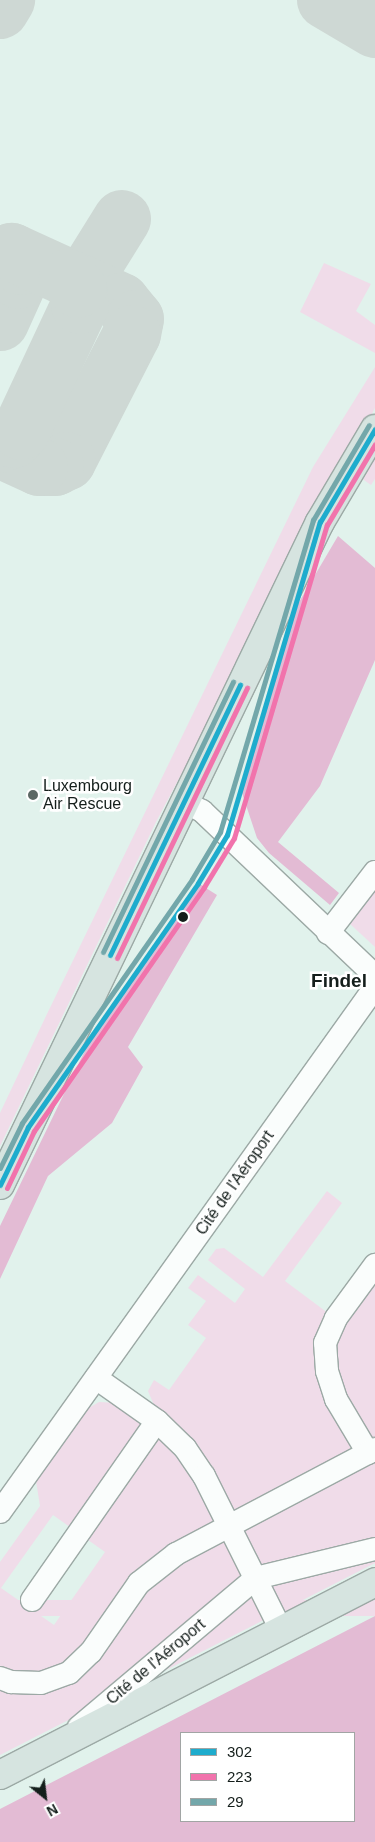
<!DOCTYPE html>
<meta charset="utf-8">
<style>
body{margin:0}
#map{position:relative;width:375px;height:1842px;overflow:hidden;background:#e1f2ec;font-family:Arial,sans-serif}
div>[style]{position:absolute}
[style*='--x']{left:calc(var(--x)*1px);top:calc(var(--y)*1px);width:calc(var(--w)*1px);rotate:calc(var(--a)*1deg)}
.green>*{inset:0;background:#f0dce9;transform-origin:0 0}
.forest>*{inset:0;background:#e3bbd4}
.taxiway>*{height:58px;margin:-29px;padding:0 29px;transform-origin:29px;border-radius:29px;background:#ced8d4}
.roads{filter:drop-shadow(1px 0 #9ca9a5) drop-shadow(-1px 0 #9ca9a5) drop-shadow(0 1px #9ca9a5) drop-shadow(0 -1px #9ca9a5)}
.minor>*{height:22px;margin:-11px;padding:0 11px;transform-origin:11px;border-radius:11px;background:#fafdfc}
.major>*{height:28px;margin:-14px;padding:0 14px;transform-origin:14px;border-radius:14px;background:#d6e4e0}
.bus-1>*{height:5px;margin:-2.5px;padding:0 2.5px;transform-origin:2.5px;border-radius:2.5px;background:#1eaccd}
.bus-2>*{height:5px;margin:-2.5px;padding:0 2.5px;transform-origin:2.5px;border-radius:2.5px;background:#f173ac}
.bus-3>*{height:5px;margin:-2.5px;padding:0 2.5px;transform-origin:2.5px;border-radius:2.5px;background:#73a7aa}
.dots>*{width:14px;height:14px;translate:-50% -50%;box-sizing:border-box;border:2px solid #fff;border-radius:50%}
span{translate:-50% -50%;white-space:nowrap;text-align:center;line-height:1.15;-webkit-text-stroke:5px #fff;paint-order:stroke}
.poi-label{font-size:16px;color:#141e1b}
.left{translate:0 -50%;text-align:left}
.street-label{font-size:16px;color:#141e1b}
.quarter-label{font-size:19px;color:#141e1b;font-weight:700}
.legend{position:absolute;left:180px;top:1732px;width:175px;height:90px;box-sizing:border-box;background:#fff;border:1px solid #a1a5a4;margin:0;padding:6px 9px;list-style:none;font-size:15px;color:#141e1b}
.legend li{display:flex;align-items:center;gap:10px;height:25px}
.legend b{width:25px;border:1px solid #a1a5a4}
.north{position:absolute;left:20px;top:1772px;width:50px;height:50px;-webkit-text-stroke:4px #fff;paint-order:stroke;rotate:151deg;font-size:14px;font-weight:700;line-height:20px;text-align:center;color:#141e1b}
.north::after{content:'';display:block;margin:auto;width:18px;height:22px;background:#141e1b;clip-path:polygon(50% 0,100% 100%,50% 72%,0 100%)}
</style>
<div id="map">
<div class="green">
<div style="clip-path:polygon(324px 263px,371px 284px,356px 311px,375px 325px,375px 353px,300px 312px)"></div>
<div style="clip-path:polygon(375px 367px,375px 408px,156px 822px,0 1146px,0 1113px,46px 1016px,313px 467px)"></div>
<div style="clip-path:polygon(375px 454px,375px 479px,371px 485px,361px 478px)"></div>
<div style="clip-path:polygon(375px 889px,375px 947px,349px 923px)"></div>
<div style="clip-path:polygon(evenodd,327px 1191px,342px 1203px,285px 1281px,344px 1325px,375px 1281px,375px 1563px,0 1755px,0 1562px,40px 1506px,36px 1481px,87px 1409px,99px 1402px,154px 1405px,148px 1391px,154px 1380px,169px 1390px,206px 1338px,188px 1325px,206px 1301px,188px 1288px,198px 1275px,235px 1303px,245px 1289px,208px 1260px,216px 1249px,224px 1248px,263px 1277px,327px 1191px,53px 1515px,105px 1552px,54px 1625px,1px 1588px,53px 1515px)"></div>
<div style="left:375px;top:1600px;width:16px;height:421px;rotate:90deg"></div>
</div>
<div class="forest">
<div style="clip-path:polygon(338px 536px,375px 568px,375px 660px,320px 786px,278px 842px,339px 893px,330px 905px,269px 853px,257px 838px,241px 790px,292px 614px)"></div>
<div style="clip-path:polygon(198px 883px,217px 895px,128px 1047px,143px 1067px,112px 1123px,48px 1176px,0 1279px,0 1226px,93px 1034px)"></div>
<div style="clip-path:polygon(evenodd,375px 1616px,375px 1842px,0 1842px,0 1809px,375px 1616px,181px 1733px,354px 1733px,354px 1821px,181px 1821px,181px 1733px)"></div>
</div>
<div class="taxiway">
<div style="--x:326;--y:0;--w:57;--a:30.6"></div>
<div style="--x:0;--y:10;--w:12;--a:-59"></div>
<div style="--x:94;--y:264;--w:53;--a:-58.1"></div>
<div style="--x:0;--y:322;--w:46;--a:-65.7"></div>
<div style="--x:19;--y:280;--w:14;--a:-82"></div>
<div style="--x:21;--y:266;--w:17;--a:-123"></div>
<div style="--x:12;--y:252;--w:120;--a:24.6"></div>
<div style="--x:121;--y:302;--w:22;--a:51"></div>
<div style="--x:135;--y:319;--w:15;--a:101"></div>
<div style="--x:132;--y:334;--w:143;--a:117.1"></div>
<div style="--x:67;--y:461;--w:13;--a:153"></div>
<div style="--x:55;--y:467;--w:16;--a:180"></div>
<div style="--x:39;--y:467;--w:43;--a:-155.2"></div>
<div style="--x:0;--y:444;--w:15;--a:-20"></div>
<div style="--x:14;--y:439;--w:11;--a:-49"></div>
<div style="--x:21;--y:431;--w:139;--a:-64.9"></div>
<div style="--x:80;--y:305;--w:16;--a:-97"></div>
<div style="--x:78;--y:289;--w:15;--a:-132"></div>
</div>
<div class="roads">
<div class="minor">
<div style="--x:183;--y:802;--w:21;--a:25"></div>
<div style="--x:202;--y:811;--w:239;--a:43.6"></div>
<div style="--x:328;--y:933;--w:77;--a:-52.4"></div>
<div style="--x:96;--y:1378;--w:75;--a:35.2"></div>
<div style="--x:157;--y:1421;--w:39;--a:44"></div>
<div style="--x:185;--y:1448;--w:34;--a:56"></div>
<div style="--x:204;--y:1476;--w:172;--a:63.4"></div>
<div style="--x:368;--y:1453;--w:63;--a:-120.7"></div>
<div style="--x:336;--y:1399;--w:29;--a:-108"></div>
<div style="--x:327;--y:1371;--w:28;--a:-94"></div>
<div style="--x:325;--y:1343;--w:27;--a:-66"></div>
<div style="--x:336;--y:1318;--w:66;--a:-53.7"></div>
<div style="--x:0;--y:1512;--w:645;--a:-54.46"></div>
<div style="--x:32;--y:1600;--w:218;--a:-55.1"></div>
<div style="--x:0;--y:1678;--w:12;--a:20"></div>
<div style="--x:11;--y:1682;--w:30;--a:2"></div>
<div style="--x:41;--y:1683;--w:30;--a:-20"></div>
<div style="--x:69;--y:1673;--w:30;--a:-44"></div>
<div style="--x:91;--y:1652;--w:84;--a:-55.2"></div>
<div style="--x:139;--y:1583;--w:47;--a:-38.1"></div>
<div style="--x:176;--y:1554;--w:225;--a:-27.8"></div>
<div style="--x:79;--y:1727;--w:231;--a:-40.1"></div>
<div style="--x:256;--y:1578;--w:122;--a:-13.7"></div>
</div>
<div class="major">
<div style="--x:0;--y:1185;--w:736;--a:-64.24"></div>
<div style="--x:320;--y:522;--w:108;--a:-59.4"></div>
<div style="--x:0;--y:1775;--w:422;--a:-27.2"></div>
</div>
</div>
<div class="bus-1">
<div style="--x:110;--y:955;--w:300;--a:-64.3"></div>
<div style="--x:0;--y:1185;--w:64;--a:-64.2"></div>
<div style="--x:28;--y:1127;--w:297;--a:-55.1"></div>
<div style="--x:198;--y:883;--w:56;--a:-58.9"></div>
<div style="--x:227;--y:835;--w:327;--a:-73.5"></div>
<div style="--x:320;--y:522;--w:108;--a:-59.4"></div>
</div>
<div class="bus-2">
<div style="--x:117;--y:958;--w:300;--a:-64.3"></div>
<div style="--x:7;--y:1188;--w:63;--a:-64.7"></div>
<div style="--x:34;--y:1131;--w:297;--a:-55.1"></div>
<div style="--x:204;--y:887;--w:57;--a:-58.5"></div>
<div style="--x:234;--y:838;--w:327;--a:-73.5"></div>
<div style="--x:327;--y:525;--w:94;--a:-59.3"></div>
</div>
<div class="bus-3">
<div style="--x:103;--y:952;--w:300;--a:-64.3"></div>
<div style="--x:0;--y:1168;--w:50;--a:-63.9"></div>
<div style="--x:22;--y:1123;--w:297;--a:-55.1"></div>
<div style="--x:192;--y:879;--w:55;--a:-59.2"></div>
<div style="--x:220;--y:832;--w:326;--a:-73.4"></div>
<div style="--x:313;--y:520;--w:110;--a:-59.5"></div>
</div>
<div class="dots">
<div style="left:33px;top:795px;background:#5c6864"></div>
<div style="left:183px;top:917px;background:#141e1b"></div>
</div>
<div class="poi-label">
<span class="left" style="left:43px;top:795px">Luxembourg<br>Air Rescue</span>
</div>
<div class="street-label">
<span style="left:235px;top:1183px;rotate:-55deg">Cité de l'Aéroport</span>
<span style="left:156px;top:1662px;rotate:-40deg">Cité de l'Aéroport</span>
</div>
<div class="quarter-label">
<span style="left:339px;top:981px">Findel</span>
</div>
<ul class="legend">
<li><b style="height:6px;background:#1eaccd"></b>302</li>
<li><b style="height:6px;background:#f173ac"></b>223</li>
<li><b style="height:6px;background:#73a7aa"></b>29</li>
</ul>
<div class="north">N</div>
</div>
